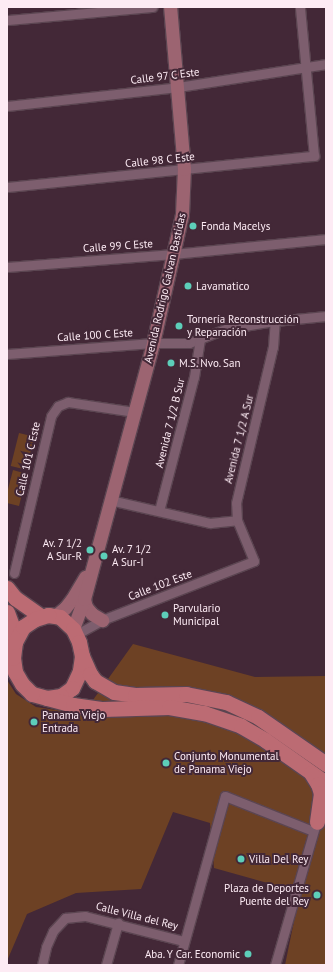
<!DOCTYPE html>
<meta charset="utf-8">
<style>
body{margin:0}
#map{position:relative;width:333px;height:972px;overflow:hidden;background:#432837;font-family:"PT Sans",sans-serif}
div>[style]{position:absolute}
[style*='--x']{left:calc(var(--x)*1px);top:calc(var(--y)*1px);width:calc(var(--w)*1px);rotate:calc(var(--a)*1deg)}
.green>*{inset:0;background:#6d4124;transform-origin:0 0}
.roads{filter:drop-shadow(1px 0 #5b4551) drop-shadow(-1px 0 #5b4551) drop-shadow(0 1px #5b4551) drop-shadow(0 -1px #5b4551)}
.street>*{height:9px;margin:-4.5px;padding:0 4.5px;transform-origin:4.5px;border-radius:4.5px;background:#7d5e6e}
.secondary>*{height:13px;margin:-6.5px;padding:0 6.5px;transform-origin:6.5px;border-radius:6.5px;background:#9c6471}
.primary>*{height:15px;margin:-7.5px;padding:0 7.5px;transform-origin:7.5px;border-radius:7.5px;background:#bc6b73}
.dots>*{width:11px;height:11px;translate:-50% -50%;box-sizing:border-box;border:2px solid #432837;border-radius:50%}
span{translate:-50% -50%;white-space:nowrap;text-align:center;line-height:1.15;-webkit-text-stroke:4px #432837;paint-order:stroke}
.street-label{font-size:11px;color:#fdebf4}
.poi-label{font-size:11px;color:#fdebf4}
.left{translate:0 -50%;text-align:left}
.right{translate:-100% -50%;text-align:right}
.frame{position:absolute;inset:0;border:8px solid #fdebf4;pointer-events:none}
</style>
<div id="map">
<div class="green">
<div style="left:19px;top:433px;width:16px;height:34px;rotate:14deg"></div>
<div style="clip-path:polygon(13px 470px,27px 474px,19px 506px,7px 503px,7px 493px)"></div>
<div style="clip-path:polygon(133px 644px,255px 677px,326px 676px,326px 965px,285px 965px,300px 892px,214px 868px,210px 823px,173px 812px,141px 889px,76px 893px,27px 914px,7px 961px,7px 680px,16px 694px,36px 707px,83px 714px)"></div>
</div>
<div class="roads">
<div class="street">
<div style="--x:7;--y:20;--w:146;--a:-5.1"></div>
<div style="--x:7;--y:106;--w:172;--a:-6.3"></div>
<div style="--x:178;--y:87;--w:150;--a:-8.8"></div>
<div style="--x:7;--y:187;--w:309;--a:-5.8"></div>
<div style="--x:314;--y:156;--w:150;--a:-95.4"></div>
<div style="--x:7;--y:267;--w:167;--a:-4.5"></div>
<div style="--x:173;--y:254;--w:154;--a:-5.6"></div>
<div style="--x:7;--y:354;--w:146;--a:-4.3"></div>
<div style="--x:153;--y:343;--w:36;--a:0"></div>
<div style="--x:189;--y:343;--w:40;--a:-21"></div>
<div style="--x:226;--y:329;--w:50;--a:-9.3"></div>
<div style="--x:275;--y:321;--w:51;--a:-5.6"></div>
<div style="--x:110;--y:500;--w:103;--a:13"></div>
<div style="--x:210;--y:523;--w:27;--a:-6"></div>
<div style="--x:159;--y:511;--w:138;--a:-75.4"></div>
<div style="--x:194;--y:377;--w:37;--a:-81"></div>
<div style="--x:14;--y:573;--w:161;--a:-76.7"></div>
<div style="--x:51;--y:416;--w:12;--a:-55"></div>
<div style="--x:58;--y:406;--w:11;--a:-22"></div>
<div style="--x:68;--y:402;--w:68;--a:8.5"></div>
<div style="--x:77;--y:634;--w:29;--a:-29"></div>
<div style="--x:102;--y:620;--w:163;--a:-21.2"></div>
<div style="--x:254;--y:561;--w:44;--a:-112.5"></div>
<div style="--x:237;--y:520;--w:17;--a:-93"></div>
<div style="--x:236;--y:503;--w:160;--a:-76.7"></div>
<div style="--x:273;--y:347;--w:26;--a:-86"></div>
<div style="--x:42;--y:965;--w:18;--a:-77"></div>
<div style="--x:46;--y:947;--w:17;--a:-66"></div>
<div style="--x:53;--y:931;--w:18;--a:-47"></div>
<div style="--x:65;--y:918;--w:20;--a:-6"></div>
<div style="--x:85;--y:916;--w:102;--a:14.2"></div>
<div style="--x:106;--y:965;--w:44;--a:-74.1"></div>
<div style="--x:178;--y:965;--w:175;--a:-74.5"></div>
<div style="--x:225;--y:796;--w:95;--a:21.7"></div>
<div style="--x:275;--y:965;--w:145;--a:-73.9"></div>
</div>
<div class="secondary">
<div style="--x:84;--y:599;--w:8;--a:76"></div>
<div style="--x:86;--y:607;--w:9;--a:49"></div>
<div style="--x:92;--y:614;--w:12;--a:31"></div>
<div style="--x:55;--y:616;--w:13;--a:-39"></div>
<div style="--x:65;--y:608;--w:11;--a:-52"></div>
<div style="--x:72;--y:599;--w:26;--a:-59"></div>
<div style="--x:73;--y:629;--w:32;--a:-70"></div>
<div style="--x:84;--y:599;--w:265;--a:-74.9"></div>
<div style="--x:153;--y:343;--w:132;--a:-77.3"></div>
<div style="--x:182;--y:214;--w:45;--a:-87.5"></div>
<div style="--x:184;--y:169;--w:163;--a:-94.9"></div>
</div>
<div class="primary">
<div style="--x:7;--y:588;--w:13;--a:51"></div>
<div style="--x:15;--y:598;--w:32;--a:35"></div>
<div style="--x:7;--y:612;--w:15;--a:70"></div>
<div style="--x:12;--y:626;--w:16;--a:79"></div>
<div style="--x:48;--y:615;--w:12;--a:9"></div>
<div style="--x:60;--y:617;--w:18;--a:43"></div>
<div style="--x:73;--y:629;--w:14;--a:65"></div>
<div style="--x:79;--y:642;--w:14;--a:78"></div>
<div style="--x:82;--y:656;--w:15;--a:98"></div>
<div style="--x:80;--y:671;--w:19;--a:115"></div>
<div style="--x:72;--y:688;--w:14;--a:144"></div>
<div style="--x:61;--y:696;--w:14;--a:172"></div>
<div style="--x:47;--y:698;--w:16;--a:-165"></div>
<div style="--x:32;--y:694;--w:14;--a:-135"></div>
<div style="--x:22;--y:684;--w:14;--a:-120"></div>
<div style="--x:15;--y:672;--w:14;--a:-98"></div>
<div style="--x:13;--y:658;--w:16;--a:-83"></div>
<div style="--x:15;--y:642;--w:17;--a:-62"></div>
<div style="--x:23;--y:627;--w:14;--a:-34"></div>
<div style="--x:35;--y:619;--w:14;--a:-17"></div>
<div style="--x:82;--y:656;--w:20;--a:66"></div>
<div style="--x:90;--y:674;--w:9;--a:54"></div>
<div style="--x:95;--y:681;--w:22;--a:30"></div>
<div style="--x:114;--y:692;--w:21;--a:8"></div>
<div style="--x:135;--y:695;--w:51;--a:-1.1"></div>
<div style="--x:186;--y:694;--w:41;--a:11.3"></div>
<div style="--x:226;--y:702;--w:35;--a:25"></div>
<div style="--x:258;--y:717;--w:83;--a:34.7"></div>
<div style="--x:47;--y:698;--w:27;--a:15"></div>
<div style="--x:73;--y:705;--w:30;--a:8"></div>
<div style="--x:103;--y:709;--w:66;--a:-1.7"></div>
<div style="--x:169;--y:707;--w:36;--a:10"></div>
<div style="--x:204;--y:713;--w:39;--a:19"></div>
<div style="--x:241;--y:726;--w:28;--a:30"></div>
<div style="--x:265;--y:740;--w:75;--a:35.2"></div>
<div style="--x:311;--y:773;--w:13;--a:58"></div>
<div style="--x:318;--y:784;--w:9;--a:72"></div>
<div style="--x:321;--y:793;--w:29;--a:98"></div>
</div>
</div>
<div class="dots">
<div style="left:193px;top:226px;background:#5dceb9"></div>
<div style="left:188px;top:286px;background:#5dceb9"></div>
<div style="left:179px;top:326px;background:#5dceb9"></div>
<div style="left:171px;top:363px;background:#5dceb9"></div>
<div style="left:90px;top:550px;background:#5dceb9"></div>
<div style="left:104px;top:556px;background:#5dceb9"></div>
<div style="left:165px;top:615px;background:#5dceb9"></div>
<div style="left:34px;top:722px;background:#5dceb9"></div>
<div style="left:166px;top:763px;background:#5dceb9"></div>
<div style="left:241px;top:859px;background:#5dceb9"></div>
<div style="left:317px;top:895px;background:#5dceb9"></div>
<div style="left:248px;top:954px;background:#5dceb9"></div>
</div>
<div class="street-label">
<span style="left:165px;top:76px;rotate:-7deg">Calle 97 C Este</span>
<span style="left:160px;top:160px;rotate:-6deg">Calle 98 C Este</span>
<span style="left:118px;top:246px;rotate:-4deg">Calle 99 C Este</span>
<span style="left:165px;top:288px;rotate:-77deg">Avenida Rodrigo Galvan Bastidas</span>
<span style="left:95px;top:335px;rotate:-4deg">Calle 100 C Este</span>
<span style="left:170px;top:423px;rotate:-76deg">Avenida 7 1/2 B Sur</span>
<span style="left:239px;top:439px;rotate:-76deg">Avenida 7 1/2 A Sur</span>
<span style="left:28px;top:459px;rotate:-77deg">Calle 101 C Este</span>
<span style="left:160px;top:585px;rotate:-21deg">Calle 102 Este</span>
<span style="left:137px;top:916px;rotate:14deg">Calle Villa del Rey</span>
</div>
<div class="poi-label">
<span class="left" style="left:201px;top:226px">Fonda Macelys</span>
<span class="left" style="left:196px;top:286px">Lavamatico</span>
<span class="left" style="left:187px;top:326px">Tornería Reconstrucción<br>y Reparación</span>
<span class="left" style="left:179px;top:363px">M.S. Nvo. San</span>
<span class="right" style="left:82px;top:550px">Av. 7 1/2<br>A Sur-R</span>
<span class="left" style="left:112px;top:556px">Av. 7 1/2<br>A Sur-I</span>
<span class="left" style="left:173px;top:615px">Parvulario<br>Municipal</span>
<span class="left" style="left:42px;top:722px">Panama Viejo<br>Entrada</span>
<span class="left" style="left:174px;top:763px">Conjunto Monumental<br>de Panama Viejo</span>
<span class="left" style="left:249px;top:859px">Villa Del Rey</span>
<span class="right" style="left:309px;top:895px">Plaza de Deportes<br>Puente del Rey</span>
<span class="right" style="left:240px;top:954px">Aba. Y Car. Economic</span>
</div>
<div class="frame"></div>
</div>
